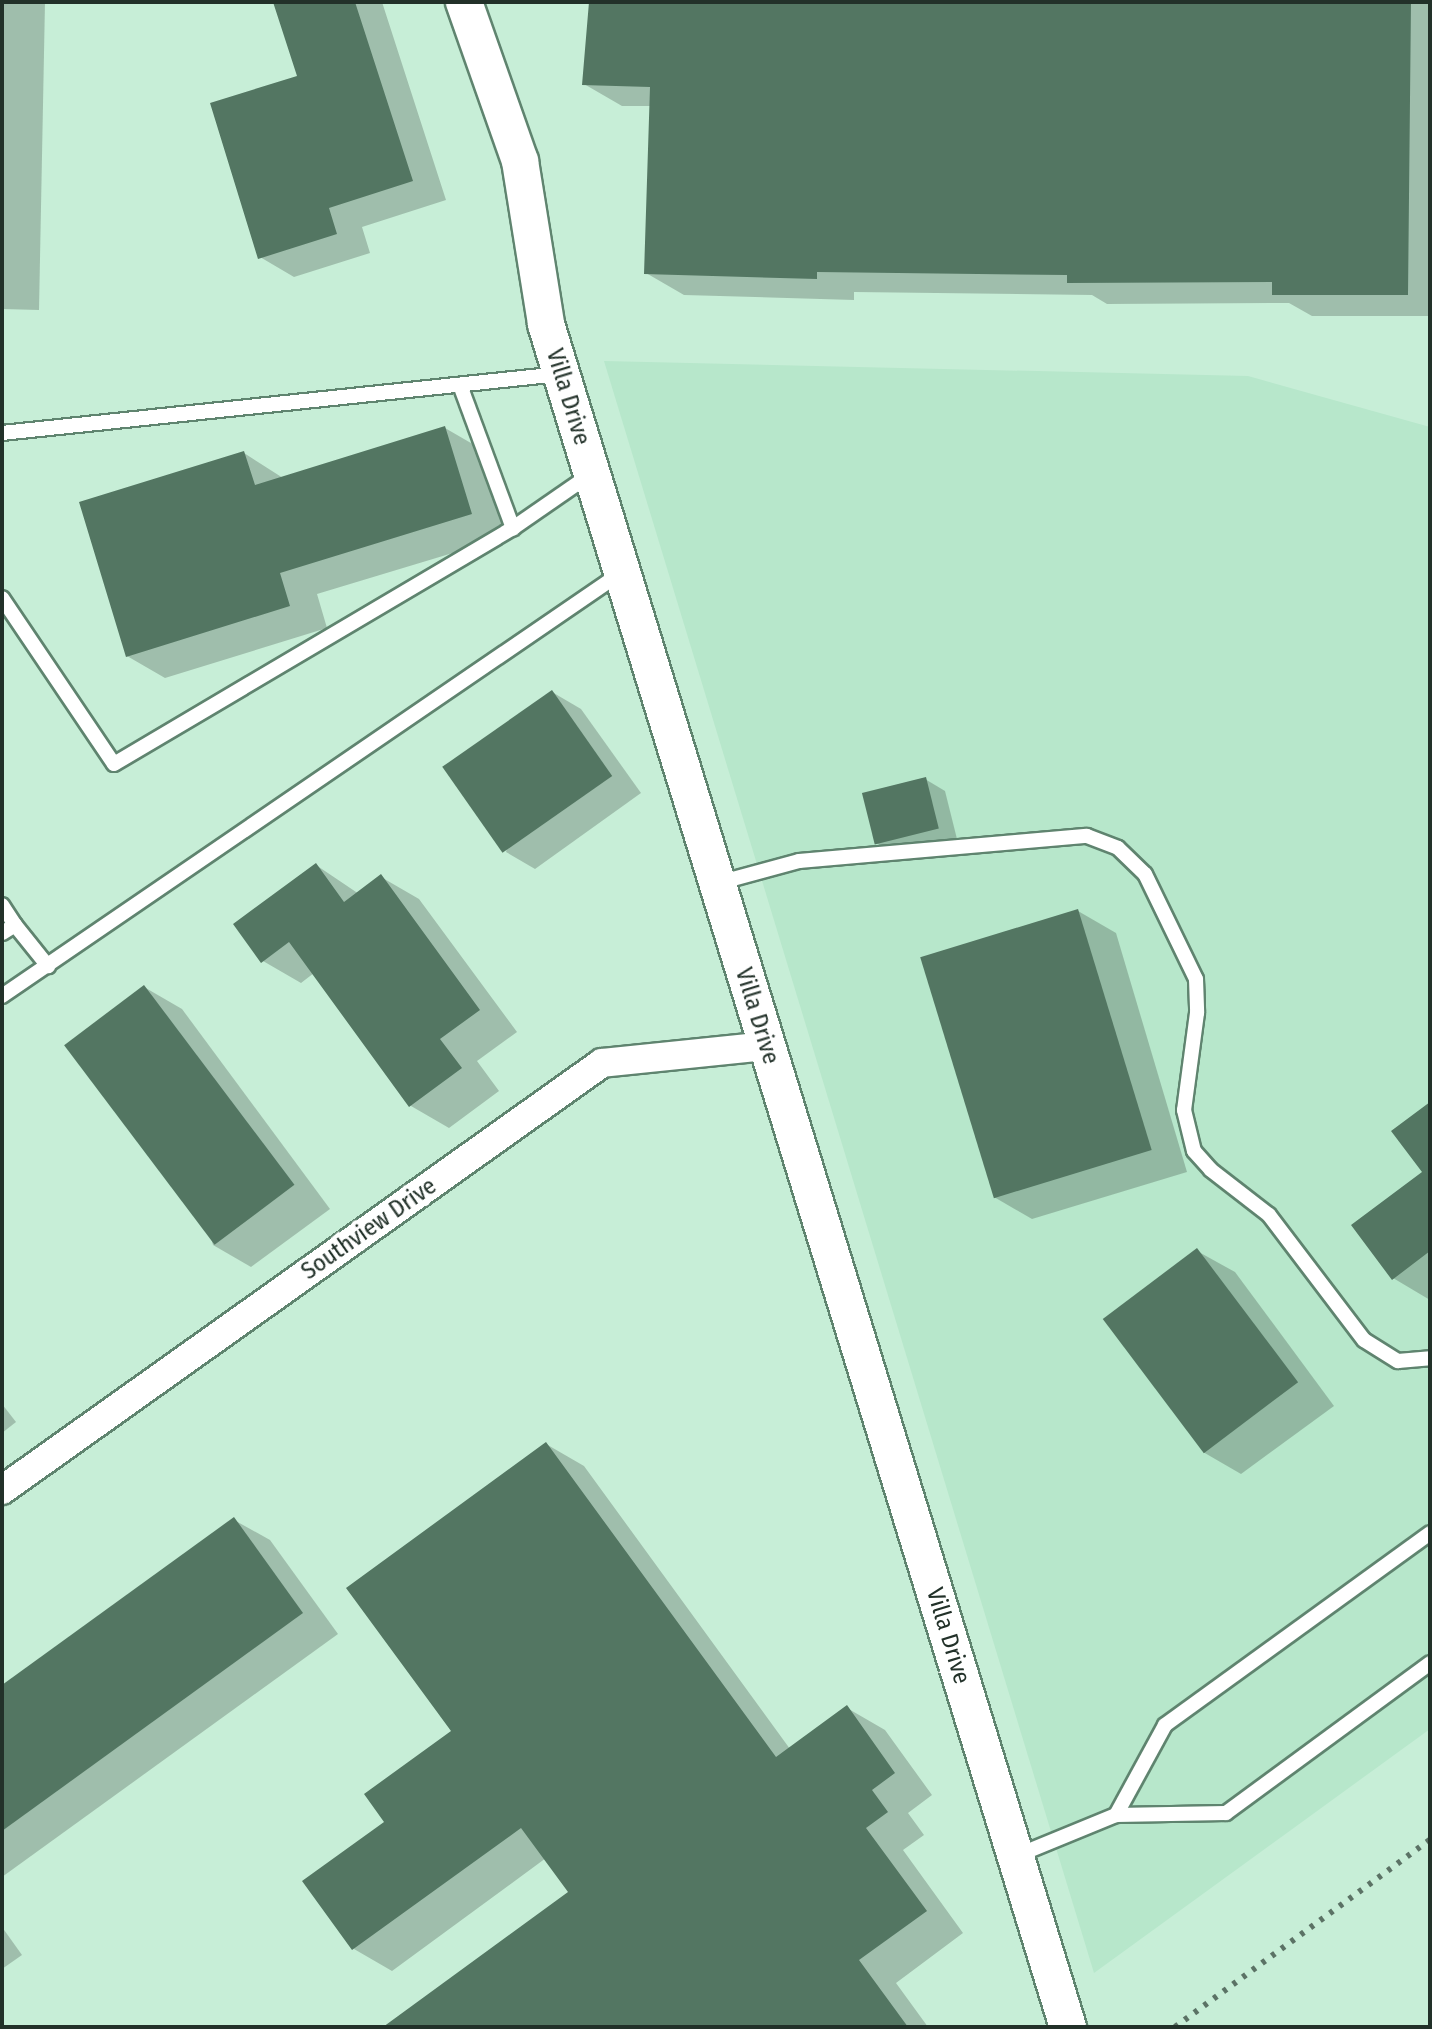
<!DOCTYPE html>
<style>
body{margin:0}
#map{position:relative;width:1432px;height:2029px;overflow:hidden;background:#c7eed7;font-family:"Fira Sans Condensed",sans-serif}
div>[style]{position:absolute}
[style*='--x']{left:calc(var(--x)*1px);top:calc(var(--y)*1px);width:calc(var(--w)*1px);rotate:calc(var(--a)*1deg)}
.built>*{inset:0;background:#b7e7cb}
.shadow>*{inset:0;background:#0003}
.building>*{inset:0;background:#537662;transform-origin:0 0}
.roads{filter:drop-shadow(2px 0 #5f846f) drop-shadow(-2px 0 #5f846f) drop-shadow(0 2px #5f846f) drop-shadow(0 -2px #5f846f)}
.service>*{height:14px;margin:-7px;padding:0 7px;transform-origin:7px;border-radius:7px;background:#fff}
.minor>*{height:28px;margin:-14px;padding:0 14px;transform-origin:14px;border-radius:14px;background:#fff}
.tertiary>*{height:36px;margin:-18px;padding:0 18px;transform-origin:18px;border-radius:18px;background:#fff}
.rail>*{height:6px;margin-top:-3px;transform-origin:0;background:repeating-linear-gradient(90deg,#5b7265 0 4px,transparent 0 12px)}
span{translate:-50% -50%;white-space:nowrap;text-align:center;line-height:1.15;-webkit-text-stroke:8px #fff;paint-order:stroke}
.street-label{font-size:24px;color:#223129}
.frame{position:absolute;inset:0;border:4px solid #223129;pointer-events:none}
</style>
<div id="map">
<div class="built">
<div style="clip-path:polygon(604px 361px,1248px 376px,1430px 427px,1430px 1729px,1094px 1973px)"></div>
</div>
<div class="shadow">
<div style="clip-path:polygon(2px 2px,45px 2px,39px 310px,2px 309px)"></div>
<div style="clip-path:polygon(275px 2px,382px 2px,446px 200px,362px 227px,370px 253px,294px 277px,260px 257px,299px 78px)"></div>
<div style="clip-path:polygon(591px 2px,1430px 2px,1430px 316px,1312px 316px,1289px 303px,1107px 304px,1092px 295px,854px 292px,854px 300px,684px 295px,646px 273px,652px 106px,622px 106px,584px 84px)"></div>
<div style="clip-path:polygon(445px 428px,483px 450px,509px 536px,317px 594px,327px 628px,165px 678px,127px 656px,244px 453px,283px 478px)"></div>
<div style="clip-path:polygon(552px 692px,581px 709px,641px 793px,535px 869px,506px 852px)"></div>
<div style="clip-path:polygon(925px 779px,945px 791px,957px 839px,896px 854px,876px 843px)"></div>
<div style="clip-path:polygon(316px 865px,359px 894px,381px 877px,419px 899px,517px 1032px,477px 1061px,499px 1091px,449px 1128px,411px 1106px,314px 973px,301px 983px,263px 961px)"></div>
<div style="clip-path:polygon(1078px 911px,1116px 933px,1187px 1172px,1032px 1219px,994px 1197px)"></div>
<div style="clip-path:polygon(144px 987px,182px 1009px,330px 1209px,251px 1267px,213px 1245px)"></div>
<div style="clip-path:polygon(1430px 1105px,1430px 1300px,1393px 1278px,1425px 1172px)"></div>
<div style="clip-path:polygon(1197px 1251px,1235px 1272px,1334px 1406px,1241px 1474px,1203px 1452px)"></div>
<div style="clip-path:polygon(2px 1404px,16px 1422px,2px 1433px)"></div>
<div style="clip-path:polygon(546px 1444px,584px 1466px,790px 1749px,847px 1708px,885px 1730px,932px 1795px,908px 1813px,924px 1835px,903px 1850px,963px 1933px,896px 1983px,928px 2027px,386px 2027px,571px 1892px,546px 1858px,392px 1971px,354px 1949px,387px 1822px,454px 1731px)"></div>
<div style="clip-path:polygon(234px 1520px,270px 1540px,338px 1634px,2px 1877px,2px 1688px)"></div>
<div style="clip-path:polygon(2px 1927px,22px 1955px,2px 1969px)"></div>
</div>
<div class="building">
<div style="clip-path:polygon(273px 2px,355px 2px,413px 181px,329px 208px,337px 234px,258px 259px,210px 103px,297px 76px)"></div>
<div style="clip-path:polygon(589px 2px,1411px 2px,1408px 295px,1272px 295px,1272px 282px,1067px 283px,1067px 275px,817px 272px,817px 279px,644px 274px,650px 87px,582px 85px)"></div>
<div style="clip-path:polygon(445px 426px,472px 514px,280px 573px,290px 606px,126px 657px,79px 502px,244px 451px,255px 485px)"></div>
<div style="left:552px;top:690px;width:105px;height:134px;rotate:55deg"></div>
<div style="left:926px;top:777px;width:53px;height:66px;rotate:76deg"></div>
<div style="clip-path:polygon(316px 863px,344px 902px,381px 874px,480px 1010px,440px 1039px,462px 1068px,409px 1107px,289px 942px,261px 963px,233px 924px)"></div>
<div style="left:1078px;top:909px;width:252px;height:165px;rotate:73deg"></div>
<div style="left:144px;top:985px;width:250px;height:100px;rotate:53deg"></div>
<div style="clip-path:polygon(1430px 1102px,1430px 1251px,1392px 1280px,1351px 1225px,1422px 1172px,1391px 1131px)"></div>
<div style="left:1197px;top:1248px;width:168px;height:118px;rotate:53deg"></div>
<div style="clip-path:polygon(546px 1442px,776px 1757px,847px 1705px,895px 1773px,872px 1790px,888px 1812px,866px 1828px,927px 1911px,859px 1960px,908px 2027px,383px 2027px,568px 1892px,521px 1828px,352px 1950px,302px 1881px,384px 1822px,364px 1794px,451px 1731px,346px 1588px)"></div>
<div style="clip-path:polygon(234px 1517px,303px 1613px,2px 1831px,2px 1685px)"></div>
</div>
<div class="roads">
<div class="service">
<div style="--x:460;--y:385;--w:153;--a:69.7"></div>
<div style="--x:2;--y:433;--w:561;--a:-6.04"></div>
<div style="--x:2;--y:598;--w:200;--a:56"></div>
<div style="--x:114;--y:764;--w:464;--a:-30.6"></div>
<div style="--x:513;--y:528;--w:95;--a:-34.7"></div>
<div style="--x:718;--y:883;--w:84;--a:-15.2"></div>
<div style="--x:799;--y:861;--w:289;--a:-5"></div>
<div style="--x:1087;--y:836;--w:33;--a:21"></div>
<div style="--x:1118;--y:848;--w:37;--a:44"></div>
<div style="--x:1145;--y:874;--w:117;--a:64.1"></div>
<div style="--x:1196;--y:979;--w:34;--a:88"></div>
<div style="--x:1197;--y:1013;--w:98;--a:97.6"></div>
<div style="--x:1184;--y:1110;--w:42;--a:76.3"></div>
<div style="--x:1194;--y:1151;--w:25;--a:48"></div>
<div style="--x:1211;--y:1170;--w:73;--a:37.8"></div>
<div style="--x:1269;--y:1215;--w:157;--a:52.8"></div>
<div style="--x:1364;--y:1340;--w:40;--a:32"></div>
<div style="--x:1398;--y:1361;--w:32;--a:-5"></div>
<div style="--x:2;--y:905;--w:24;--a:57"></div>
<div style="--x:15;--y:925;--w:15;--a:148"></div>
<div style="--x:15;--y:925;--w:53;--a:51.2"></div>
<div style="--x:2;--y:996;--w:750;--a:-34.35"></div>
<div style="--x:1116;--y:1815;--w:102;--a:-61.4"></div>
<div style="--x:1165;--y:1725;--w:327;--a:-35.9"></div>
<div style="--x:1016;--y:1856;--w:108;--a:-22.3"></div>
<div style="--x:1116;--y:1815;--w:110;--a:-1"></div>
<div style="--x:1226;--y:1813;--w:253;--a:-36.3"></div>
</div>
<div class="minor">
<div style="--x:2;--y:1490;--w:736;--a:-35.44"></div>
<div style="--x:602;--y:1063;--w:165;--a:-5.9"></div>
</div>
<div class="tertiary">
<div style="--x:464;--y:2;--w:169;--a:70.6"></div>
<div style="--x:520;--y:161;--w:165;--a:80.9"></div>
<div style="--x:546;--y:324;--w:1781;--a:72.96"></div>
</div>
</div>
<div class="rail">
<div style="--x:1175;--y:2027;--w:316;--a:-36.3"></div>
</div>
<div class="street-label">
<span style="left:568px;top:397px;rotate:73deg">Villa Drive</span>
<span style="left:757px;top:1016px;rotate:73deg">Villa Drive</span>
<span style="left:369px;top:1229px;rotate:-35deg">Southview Drive</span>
<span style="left:948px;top:1636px;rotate:73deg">Villa Drive</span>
</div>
<div class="frame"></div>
</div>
